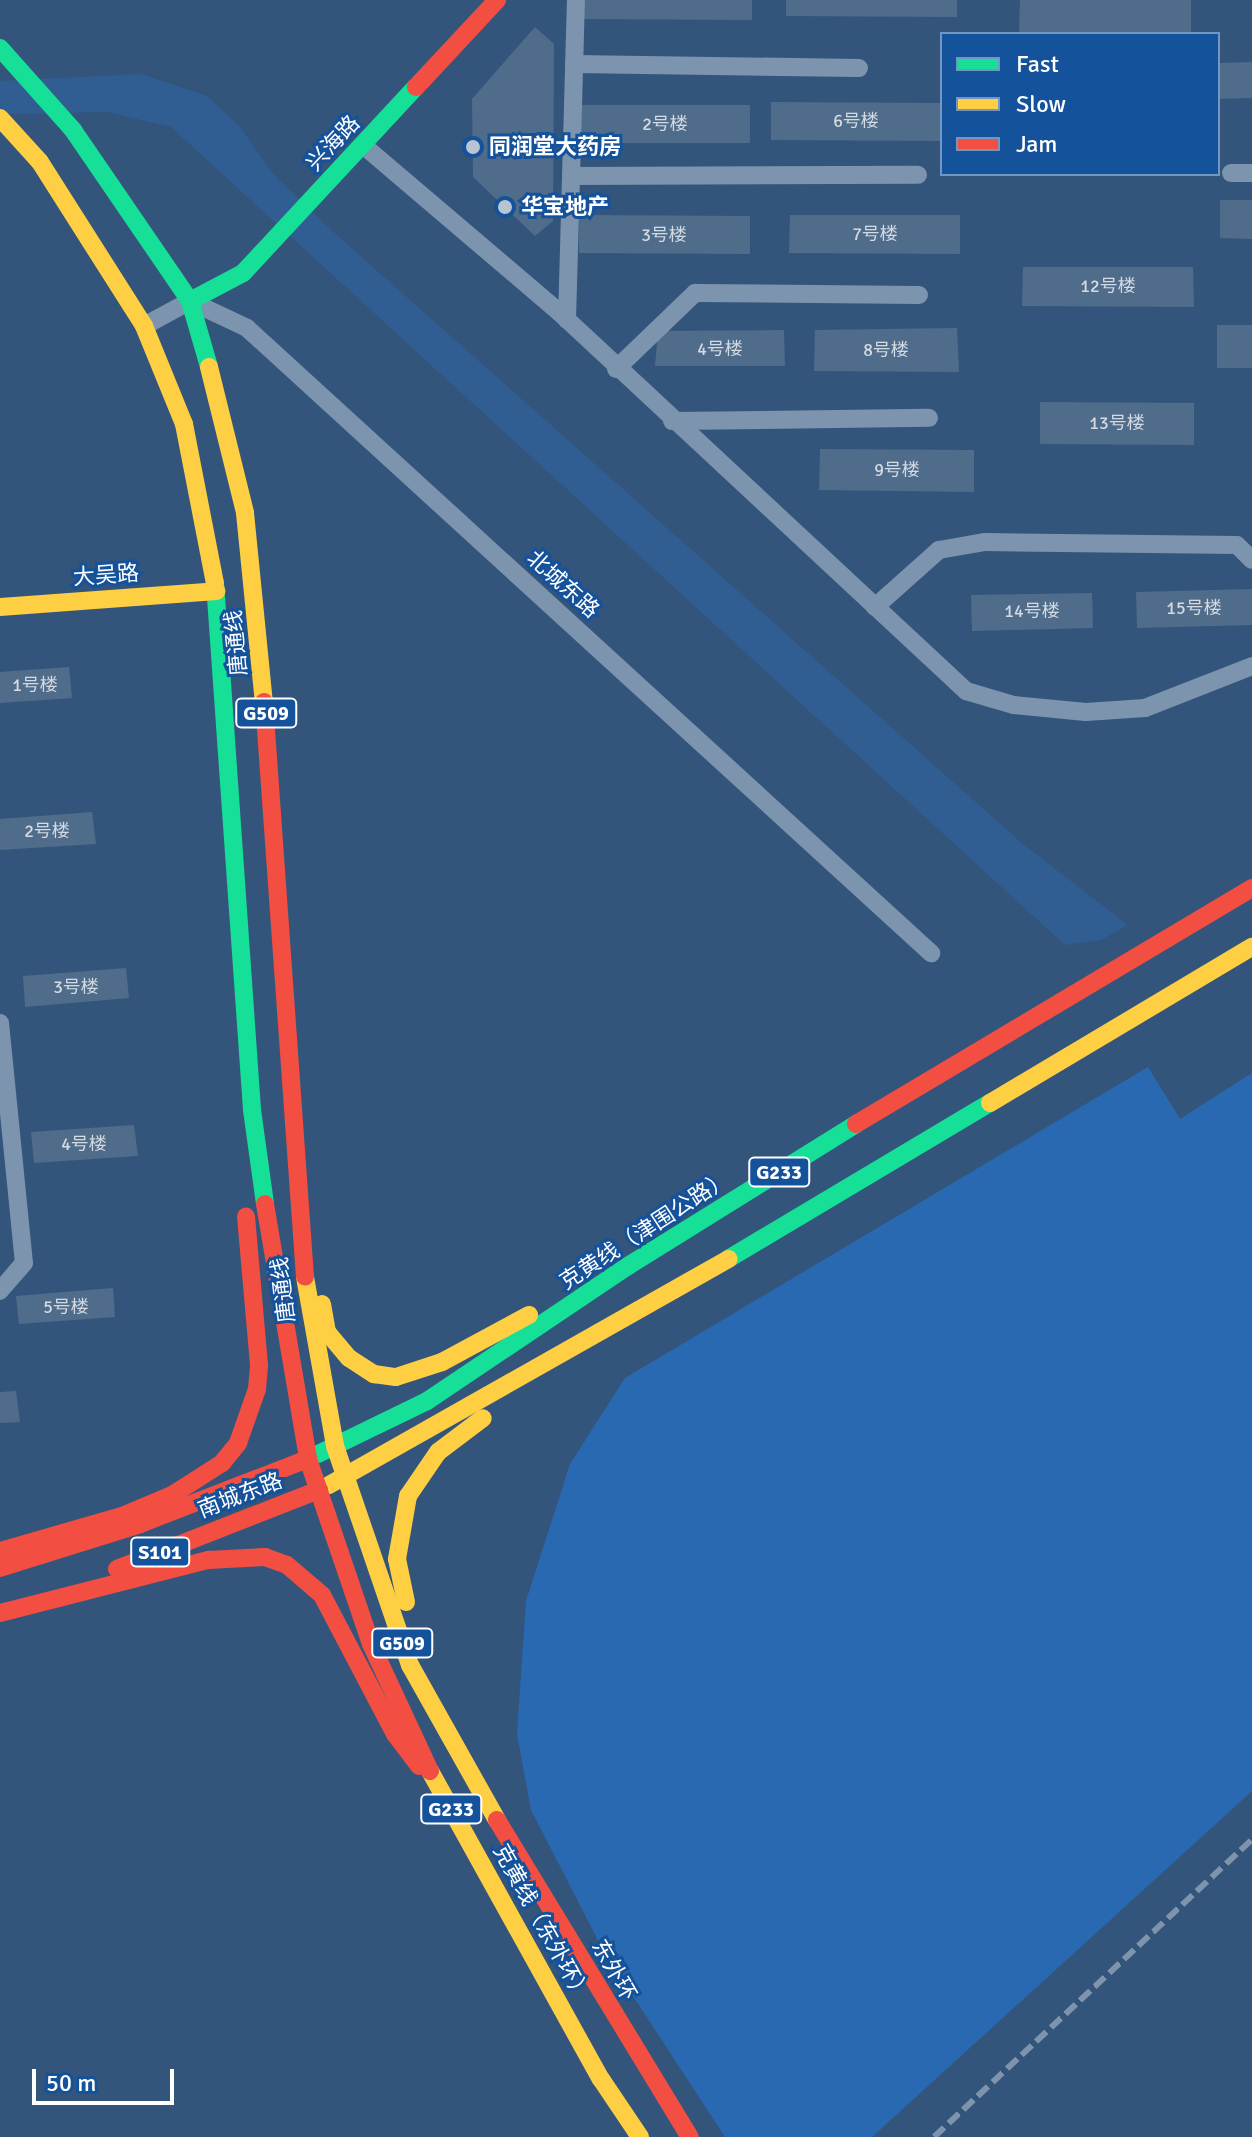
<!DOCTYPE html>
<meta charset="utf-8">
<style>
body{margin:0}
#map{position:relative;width:1252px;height:2137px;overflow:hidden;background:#33557c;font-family:Signika,"Noto Sans SC",sans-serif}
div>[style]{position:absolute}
.green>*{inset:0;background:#2969b1}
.water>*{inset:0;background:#315e92}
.building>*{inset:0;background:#506c8b}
.street>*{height:18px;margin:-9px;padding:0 9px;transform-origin:9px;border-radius:9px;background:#7d94ae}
.fast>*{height:18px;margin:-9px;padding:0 9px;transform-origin:9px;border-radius:9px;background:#16e098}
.slow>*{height:18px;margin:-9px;padding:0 9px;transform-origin:9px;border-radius:9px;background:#ffcf43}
.jam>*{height:18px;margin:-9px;padding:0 9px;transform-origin:9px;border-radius:9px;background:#f24e42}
.rail>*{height:6px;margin-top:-3px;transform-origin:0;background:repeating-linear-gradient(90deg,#7e93ac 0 14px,transparent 0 20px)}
.dots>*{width:22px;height:22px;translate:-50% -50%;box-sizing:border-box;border:4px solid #14529b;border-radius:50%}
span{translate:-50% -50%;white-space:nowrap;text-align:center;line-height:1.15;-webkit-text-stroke:6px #14529b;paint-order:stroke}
.number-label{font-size:18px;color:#d3dae2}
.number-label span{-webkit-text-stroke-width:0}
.shield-label span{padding:2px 6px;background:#14529b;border:2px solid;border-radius:6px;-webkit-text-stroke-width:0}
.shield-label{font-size:20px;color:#fff;font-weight:700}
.street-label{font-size:22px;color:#fff}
.poi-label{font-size:22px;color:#fff;font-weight:700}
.left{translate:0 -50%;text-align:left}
.legend{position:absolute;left:940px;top:32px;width:280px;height:144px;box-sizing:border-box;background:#14529b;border:2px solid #7297c3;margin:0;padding:10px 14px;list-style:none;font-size:24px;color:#fff}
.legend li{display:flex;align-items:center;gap:16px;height:40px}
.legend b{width:40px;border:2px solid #7297c3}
.scale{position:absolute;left:32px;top:2069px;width:142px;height:36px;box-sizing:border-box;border:4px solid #fff;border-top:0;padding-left:10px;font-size:24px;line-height:28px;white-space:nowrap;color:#fff;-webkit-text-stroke:6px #14529b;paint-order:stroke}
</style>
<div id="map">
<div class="green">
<div style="clip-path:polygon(1148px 1067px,1180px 1119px,1252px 1073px,1252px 1791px,872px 2137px,725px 2137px,603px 1950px,531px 1810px,517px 1734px,526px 1601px,570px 1464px,625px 1378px)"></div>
</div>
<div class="water">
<div style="clip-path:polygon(141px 74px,207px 96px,239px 126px,273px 174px,331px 230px,1024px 845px,1128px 925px,1101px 940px,1065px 945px,171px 127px,108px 112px,0 114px,0 81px)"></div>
</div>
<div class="building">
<div style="clip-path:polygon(582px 0,752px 0,752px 20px,581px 19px)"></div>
<div style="clip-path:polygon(786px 0,957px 0,957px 17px,786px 16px)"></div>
<div style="clip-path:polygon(1020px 0,1191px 0,1191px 34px,1019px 34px)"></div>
<div style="clip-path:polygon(535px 27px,554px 44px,553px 221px,535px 236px,473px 177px,472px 99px)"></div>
<div style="clip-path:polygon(1252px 62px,1252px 98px,1218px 99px,1218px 63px)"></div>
<div style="clip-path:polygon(771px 102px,942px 103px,942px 141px,771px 140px)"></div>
<div style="clip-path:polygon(580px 105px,750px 105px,750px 143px,580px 143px)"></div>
<div style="clip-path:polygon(1220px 200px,1252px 200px,1252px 239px,1220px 238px)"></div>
<div style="clip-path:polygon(579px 215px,750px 216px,750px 254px,579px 253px)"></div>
<div style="clip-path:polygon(790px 215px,960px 215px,960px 254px,789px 253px)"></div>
<div style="clip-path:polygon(1023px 267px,1193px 267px,1194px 307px,1022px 306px)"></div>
<div style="clip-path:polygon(1217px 325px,1252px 325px,1252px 368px,1217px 368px)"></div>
<div style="clip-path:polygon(957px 328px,959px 372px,814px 371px,815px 330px)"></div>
<div style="clip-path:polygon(784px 330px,785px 366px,655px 366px,658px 331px)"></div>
<div style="clip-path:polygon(1040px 402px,1194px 403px,1194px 445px,1040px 444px)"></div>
<div style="clip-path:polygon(820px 449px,974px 450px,974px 492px,819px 490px)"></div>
<div style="clip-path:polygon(1252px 589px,1252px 625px,1137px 628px,1136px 592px)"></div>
<div style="clip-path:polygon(1092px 593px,1093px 628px,972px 631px,971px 595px)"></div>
<div style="clip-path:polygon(69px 667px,72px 698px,0 703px,0 672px)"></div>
<div style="clip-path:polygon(92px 812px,96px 844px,0 850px,0 819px)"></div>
<div style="clip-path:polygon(126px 968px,129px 998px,25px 1007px,23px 976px)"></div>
<div style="clip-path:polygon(134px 1125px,138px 1156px,34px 1163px,31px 1132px)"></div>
<div style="clip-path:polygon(113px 1288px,115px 1317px,19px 1324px,16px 1296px)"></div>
<div style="clip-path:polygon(16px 1391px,20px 1422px,0 1423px,0 1392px)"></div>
</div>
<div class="street">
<div style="left:574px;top:64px;width:285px;rotate:0.8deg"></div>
<div style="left:364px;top:146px;width:257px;rotate:40.4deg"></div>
<div style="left:560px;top:313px;width:555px;rotate:42.95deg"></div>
<div style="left:966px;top:691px;width:50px;rotate:16.3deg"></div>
<div style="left:1014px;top:705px;width:72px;rotate:5.6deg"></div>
<div style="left:1086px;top:712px;width:59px;rotate:-3.9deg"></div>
<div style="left:1145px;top:708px;width:115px;rotate:-21.4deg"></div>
<div style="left:1231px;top:173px;width:21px"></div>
<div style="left:571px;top:176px;width:347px;rotate:-0.2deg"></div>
<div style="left:567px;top:320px;width:320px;rotate:-88.4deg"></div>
<div style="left:144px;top:326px;width:52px;rotate:-28.5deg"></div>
<div style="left:190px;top:301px;width:63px;rotate:25.3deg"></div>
<div style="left:247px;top:328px;width:927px;rotate:42.42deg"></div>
<div style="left:616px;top:369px;width:110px;rotate:-43.9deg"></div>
<div style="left:695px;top:293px;width:224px;rotate:0.5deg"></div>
<div style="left:672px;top:421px;width:257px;rotate:-0.7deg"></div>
<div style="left:875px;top:607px;width:86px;rotate:-41.7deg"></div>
<div style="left:939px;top:550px;width:47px;rotate:-9.9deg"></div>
<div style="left:985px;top:542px;width:252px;rotate:0.7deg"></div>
<div style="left:1237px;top:545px;width:21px;rotate:45deg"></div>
<div style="left:0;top:1023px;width:241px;rotate:84.3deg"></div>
<div style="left:24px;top:1263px;width:37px;rotate:131deg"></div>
</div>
<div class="fast">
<div style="left:0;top:48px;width:110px;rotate:48.3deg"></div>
<div style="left:73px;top:130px;width:207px;rotate:55.6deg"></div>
<div style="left:190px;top:301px;width:69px;rotate:73.9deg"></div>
<div style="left:190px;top:301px;width:60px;rotate:-27.8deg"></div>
<div style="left:243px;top:273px;width:254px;rotate:-47.1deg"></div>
<div style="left:215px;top:583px;width:528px;rotate:85.98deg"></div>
<div style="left:252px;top:1110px;width:95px;rotate:82.1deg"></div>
<div style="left:728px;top:1259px;width:305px;rotate:-30.8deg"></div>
<div style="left:318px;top:1454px;width:121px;rotate:-25.9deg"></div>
<div style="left:427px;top:1401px;width:242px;rotate:-33.9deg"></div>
<div style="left:628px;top:1266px;width:269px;rotate:-31.9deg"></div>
</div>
<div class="slow">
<div style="left:0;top:118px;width:59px;rotate:47.7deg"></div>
<div style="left:40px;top:162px;width:194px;rotate:57.6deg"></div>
<div style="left:144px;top:326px;width:106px;rotate:67.8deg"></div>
<div style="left:184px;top:424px;width:162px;rotate:79deg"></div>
<div style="left:209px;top:367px;width:150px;rotate:76.1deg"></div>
<div style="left:245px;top:513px;width:190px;rotate:84.3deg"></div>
<div style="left:0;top:607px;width:217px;rotate:-4.2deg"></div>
<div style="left:990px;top:1103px;width:305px;rotate:-30.8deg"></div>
<div style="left:305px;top:1277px;width:172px;rotate:79.9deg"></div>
<div style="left:335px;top:1446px;width:231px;rotate:71.1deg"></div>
<div style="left:410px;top:1665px;width:178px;rotate:60.7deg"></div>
<div style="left:322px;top:1304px;width:28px;rotate:80deg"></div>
<div style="left:327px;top:1332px;width:34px;rotate:50deg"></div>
<div style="left:349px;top:1358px;width:30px;rotate:33deg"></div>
<div style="left:374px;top:1374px;width:22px;rotate:8deg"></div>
<div style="left:396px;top:1377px;width:48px;rotate:-18.1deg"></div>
<div style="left:442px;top:1362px;width:99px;rotate:-28.4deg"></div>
<div style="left:329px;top:1485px;width:459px;rotate:-29.5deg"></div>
<div style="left:406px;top:1602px;width:44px;rotate:-101.8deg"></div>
<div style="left:397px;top:1559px;width:64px;rotate:-80.1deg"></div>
<div style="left:408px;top:1496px;width:53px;rotate:-55.7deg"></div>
<div style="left:438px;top:1452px;width:56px;rotate:-37.1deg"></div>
<div style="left:430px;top:1771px;width:352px;rotate:61deg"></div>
<div style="left:601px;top:2079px;width:70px;rotate:56.1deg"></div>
</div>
<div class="jam">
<div style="left:416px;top:87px;width:119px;rotate:-47deg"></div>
<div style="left:264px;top:702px;width:576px;rotate:85.92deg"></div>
<div style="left:856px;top:1124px;width:461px;rotate:-30.8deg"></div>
<div style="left:265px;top:1204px;width:259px;rotate:80.4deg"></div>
<div style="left:308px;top:1459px;width:195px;rotate:71.2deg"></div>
<div style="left:371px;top:1644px;width:140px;rotate:65.1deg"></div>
<div style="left:0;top:1551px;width:127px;rotate:-16deg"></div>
<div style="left:122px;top:1516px;width:54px;rotate:-22.8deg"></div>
<div style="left:172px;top:1495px;width:59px;rotate:-32.6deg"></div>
<div style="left:222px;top:1463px;width:26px;rotate:-51deg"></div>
<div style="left:238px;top:1443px;width:57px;rotate:-70.6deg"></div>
<div style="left:257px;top:1389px;width:24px;rotate:-85deg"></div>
<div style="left:259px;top:1365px;width:149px;rotate:-95deg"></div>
<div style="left:0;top:1568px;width:147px;rotate:-17.4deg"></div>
<div style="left:140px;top:1524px;width:180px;rotate:-21.2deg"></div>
<div style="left:117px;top:1569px;width:217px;rotate:-21.4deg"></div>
<div style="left:0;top:1613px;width:215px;rotate:-14.3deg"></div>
<div style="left:208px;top:1560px;width:57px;rotate:-3deg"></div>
<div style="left:265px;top:1557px;width:23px;rotate:20deg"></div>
<div style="left:287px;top:1565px;width:46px;rotate:40.6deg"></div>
<div style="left:322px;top:1595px;width:157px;rotate:62.3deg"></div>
<div style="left:395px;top:1734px;width:40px;rotate:53deg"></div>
<div style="left:497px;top:1820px;width:371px;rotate:58.7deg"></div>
</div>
<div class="rail">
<div style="left:934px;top:2137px;width:436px;rotate:-43.1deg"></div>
</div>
<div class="dots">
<div style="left:473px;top:147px;background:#b8c4d1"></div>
<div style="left:505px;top:207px;background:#b8c4d1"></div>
</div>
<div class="number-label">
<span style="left:856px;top:121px">6号楼</span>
<span style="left:665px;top:124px">2号楼</span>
<span style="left:875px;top:234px">7号楼</span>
<span style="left:664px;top:235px">3号楼</span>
<span style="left:1108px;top:286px">12号楼</span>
<span style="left:720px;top:349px">4号楼</span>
<span style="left:886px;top:350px">8号楼</span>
<span style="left:1117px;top:423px">13号楼</span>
<span style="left:897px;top:470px">9号楼</span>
<span style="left:1194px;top:608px">15号楼</span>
<span style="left:1032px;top:611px">14号楼</span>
<span style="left:35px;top:685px">1号楼</span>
<span style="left:47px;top:831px">2号楼</span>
<span style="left:76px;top:987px">3号楼</span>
<span style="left:84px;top:1144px">4号楼</span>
<span style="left:66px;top:1307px">5号楼</span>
</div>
<div class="shield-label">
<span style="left:266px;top:713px">G509</span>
<span style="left:779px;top:1172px">G233</span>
<span style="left:160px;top:1552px">S101</span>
<span style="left:402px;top:1643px">G509</span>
<span style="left:451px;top:1809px">G233</span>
</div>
<div class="street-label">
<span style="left:333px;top:143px;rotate:-47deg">兴海路</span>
<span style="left:106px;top:575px;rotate:-4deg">大吴路</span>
<span style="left:563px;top:584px;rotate:42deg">北城东路</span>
<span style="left:236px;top:643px;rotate:-95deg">唐通线</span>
<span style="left:645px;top:1230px;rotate:-33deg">克黄线（津围公路）</span>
<span style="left:283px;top:1290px;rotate:-97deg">唐通线</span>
<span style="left:240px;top:1495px;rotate:-21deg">南城东路</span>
<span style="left:542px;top:1923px;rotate:61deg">克黄线（东外环）</span>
<span style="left:614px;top:1970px;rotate:60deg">东外环</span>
</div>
<div class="poi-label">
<span class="left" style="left:489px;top:147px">同润堂大药房</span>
<span class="left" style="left:521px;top:207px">华宝地产</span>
</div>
<ul class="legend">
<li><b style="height:10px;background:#16e098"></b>Fast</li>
<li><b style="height:10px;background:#ffcf43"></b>Slow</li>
<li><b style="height:10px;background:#f24e42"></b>Jam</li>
</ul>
<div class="scale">50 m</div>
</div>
